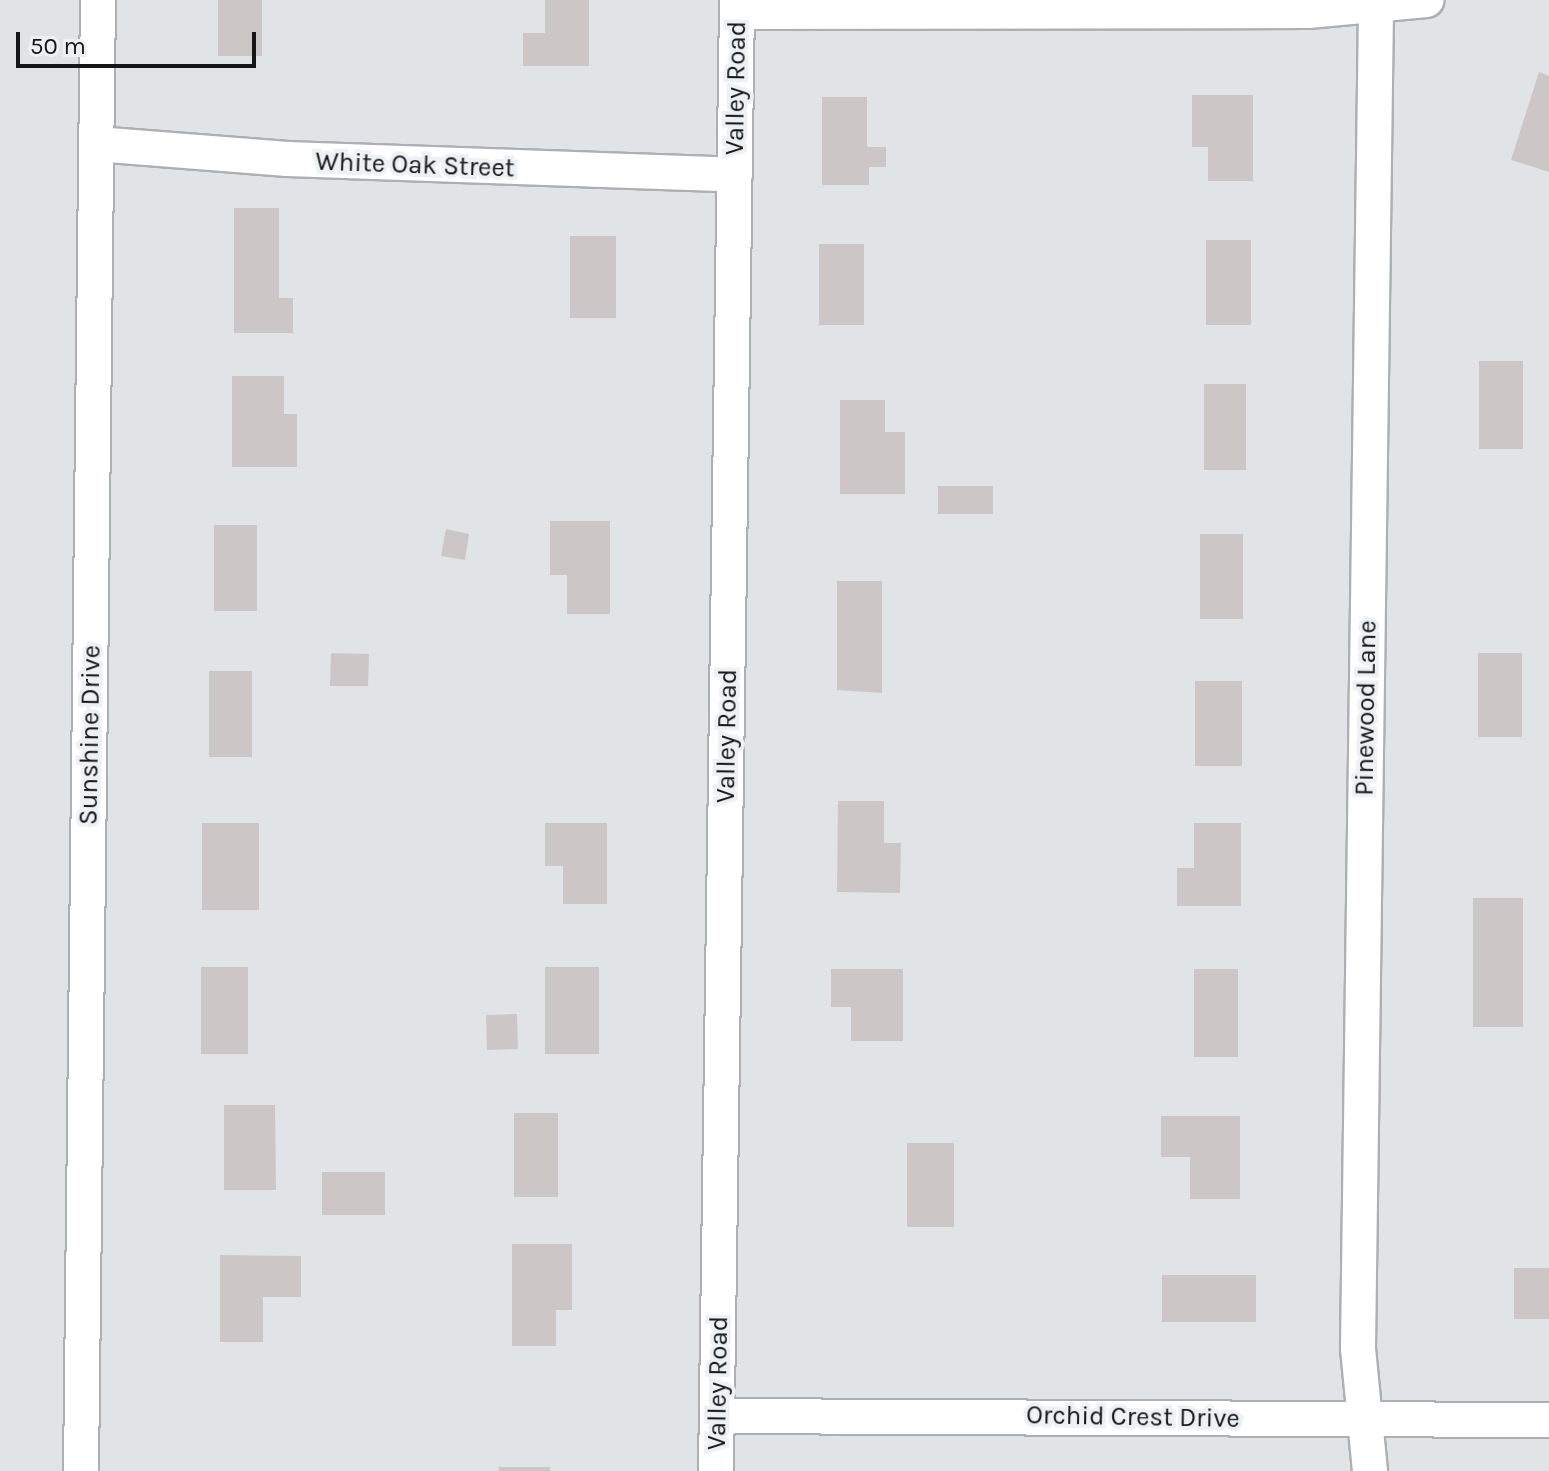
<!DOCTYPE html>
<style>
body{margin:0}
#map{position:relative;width:1549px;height:1471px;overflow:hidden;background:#e0e4e7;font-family:Karla,sans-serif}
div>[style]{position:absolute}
.building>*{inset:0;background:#ccc6c6}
.roads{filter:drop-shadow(2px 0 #acafb3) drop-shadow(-2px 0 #acafb3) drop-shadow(0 2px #acafb3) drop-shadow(0 -2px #acafb3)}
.minor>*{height:34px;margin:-17px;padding:0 17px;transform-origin:17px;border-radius:17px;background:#fff}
span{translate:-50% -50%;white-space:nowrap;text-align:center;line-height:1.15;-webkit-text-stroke:8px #edf1f4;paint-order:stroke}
.street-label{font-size:26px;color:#141617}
.scale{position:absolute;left:16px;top:32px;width:240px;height:36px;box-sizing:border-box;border:4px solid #141617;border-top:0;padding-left:10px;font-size:24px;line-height:28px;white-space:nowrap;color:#141617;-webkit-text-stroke:6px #edf1f4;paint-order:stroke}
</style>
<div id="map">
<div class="building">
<div style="clip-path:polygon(218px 0,262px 0,262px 56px,218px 56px)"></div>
<div style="clip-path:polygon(545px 0,589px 0,589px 66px,523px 66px,523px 33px,545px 33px)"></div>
<div style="clip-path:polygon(1539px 72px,1549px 76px,1549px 172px,1511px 160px)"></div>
<div style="clip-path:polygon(1192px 95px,1253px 95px,1253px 181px,1208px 181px,1208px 147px,1192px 147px)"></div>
<div style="clip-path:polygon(822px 97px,867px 97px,867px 147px,886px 147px,886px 167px,869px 167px,869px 185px,822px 185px)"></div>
<div style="clip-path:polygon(234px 208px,279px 208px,279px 298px,293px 298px,293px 333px,234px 333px)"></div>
<div style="clip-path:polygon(570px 236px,616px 236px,616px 318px,570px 318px)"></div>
<div style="clip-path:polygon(1206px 240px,1251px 240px,1251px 325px,1206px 325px)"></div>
<div style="clip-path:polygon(819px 244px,864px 244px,864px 325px,819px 325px)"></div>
<div style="clip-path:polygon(1479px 361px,1523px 361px,1523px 449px,1479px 449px)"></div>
<div style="clip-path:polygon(232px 376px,284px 376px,284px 414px,297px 414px,297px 467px,232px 467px)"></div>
<div style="clip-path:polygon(1204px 384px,1246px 384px,1246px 470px,1204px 470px)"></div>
<div style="clip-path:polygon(840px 400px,885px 400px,885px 432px,905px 432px,905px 494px,840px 494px)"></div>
<div style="clip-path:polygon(938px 486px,993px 486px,993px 514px,938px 514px)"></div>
<div style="clip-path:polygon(550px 521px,610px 521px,610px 614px,567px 614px,567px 575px,550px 575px)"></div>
<div style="clip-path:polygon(214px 525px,257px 525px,257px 611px,214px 611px)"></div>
<div style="clip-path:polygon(446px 529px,469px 534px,465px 560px,441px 556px)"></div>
<div style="clip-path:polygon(1200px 534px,1243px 534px,1243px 619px,1200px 619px)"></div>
<div style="clip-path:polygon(837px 581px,882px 581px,882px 693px,837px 690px)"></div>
<div style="clip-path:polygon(331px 653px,369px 654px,368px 686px,330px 686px)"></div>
<div style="clip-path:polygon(1478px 653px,1522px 653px,1522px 737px,1478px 737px)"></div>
<div style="clip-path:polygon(209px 671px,252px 671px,252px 757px,209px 757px)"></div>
<div style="clip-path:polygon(1195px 681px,1242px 681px,1242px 766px,1195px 766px)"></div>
<div style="clip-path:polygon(838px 801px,884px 801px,884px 843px,901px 843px,900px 893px,837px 892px)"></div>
<div style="clip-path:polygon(202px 823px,259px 823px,259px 910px,202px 910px)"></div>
<div style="clip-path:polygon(545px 823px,607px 823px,607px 904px,563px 904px,563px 866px,545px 866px)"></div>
<div style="clip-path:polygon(1194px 823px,1241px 823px,1241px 906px,1177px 906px,1177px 868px,1194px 868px)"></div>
<div style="clip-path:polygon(1473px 898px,1523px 898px,1523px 1027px,1473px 1027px)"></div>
<div style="clip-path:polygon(201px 967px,248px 967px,248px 1054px,201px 1054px)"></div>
<div style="clip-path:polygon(545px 967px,599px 967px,599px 1054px,545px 1054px)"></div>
<div style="clip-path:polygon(831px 969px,903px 969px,903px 1041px,851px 1041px,851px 1007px,831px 1007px)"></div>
<div style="clip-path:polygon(1194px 969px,1238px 969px,1238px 1057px,1194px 1057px)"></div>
<div style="clip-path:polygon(517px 1014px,518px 1049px,487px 1050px,486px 1015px)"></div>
<div style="clip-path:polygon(224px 1105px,275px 1105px,276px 1190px,224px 1190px)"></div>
<div style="clip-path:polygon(514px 1113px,558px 1113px,558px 1197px,514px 1197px)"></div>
<div style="clip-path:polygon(1161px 1116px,1240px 1116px,1240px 1199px,1190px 1199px,1190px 1157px,1161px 1157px)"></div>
<div style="clip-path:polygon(907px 1143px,954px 1143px,954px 1227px,907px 1227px)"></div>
<div style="clip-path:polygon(322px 1172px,385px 1172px,385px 1215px,322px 1215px)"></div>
<div style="clip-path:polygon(512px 1244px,572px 1244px,572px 1310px,556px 1310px,556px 1346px,512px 1346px)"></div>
<div style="clip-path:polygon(220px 1255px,301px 1256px,301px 1297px,263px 1297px,263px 1342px,220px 1342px)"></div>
<div style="clip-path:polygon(1514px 1268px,1549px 1268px,1549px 1319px,1514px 1319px)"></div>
<div style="clip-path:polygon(1162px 1275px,1256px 1275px,1256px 1322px,1162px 1322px)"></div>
<div style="clip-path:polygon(499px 1467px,550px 1467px,550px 1471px,499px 1471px)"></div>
</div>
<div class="roads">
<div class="minor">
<div style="left:737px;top:12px;width:571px;rotate:-0.1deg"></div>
<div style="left:1308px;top:11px;width:119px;rotate:-5.3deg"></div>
<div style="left:96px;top:144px;width:192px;rotate:4.5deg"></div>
<div style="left:287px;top:159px;width:448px;rotate:2deg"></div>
<div style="left:717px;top:1416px;width:832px;rotate:0.28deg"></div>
<div style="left:81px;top:1471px;width:1471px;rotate:-89.34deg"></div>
<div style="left:716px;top:1471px;width:1471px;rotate:-89.18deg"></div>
<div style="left:1370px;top:1471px;width:124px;rotate:-95.6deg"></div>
<div style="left:1358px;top:1348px;width:1348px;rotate:-89.23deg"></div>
</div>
</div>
<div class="street-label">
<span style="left:736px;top:88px;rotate:-89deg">Valley Road</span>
<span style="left:415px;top:165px;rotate:2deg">White Oak Street</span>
<span style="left:1366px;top:708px;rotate:-89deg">Pinewood Lane</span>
<span style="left:90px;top:735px;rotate:-89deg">Sunshine Drive</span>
<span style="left:727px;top:736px;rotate:-89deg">Valley Road</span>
<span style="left:718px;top:1383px;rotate:-89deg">Valley Road</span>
<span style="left:1133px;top:1417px;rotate:1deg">Orchid Crest Drive</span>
</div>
<div class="scale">50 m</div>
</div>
